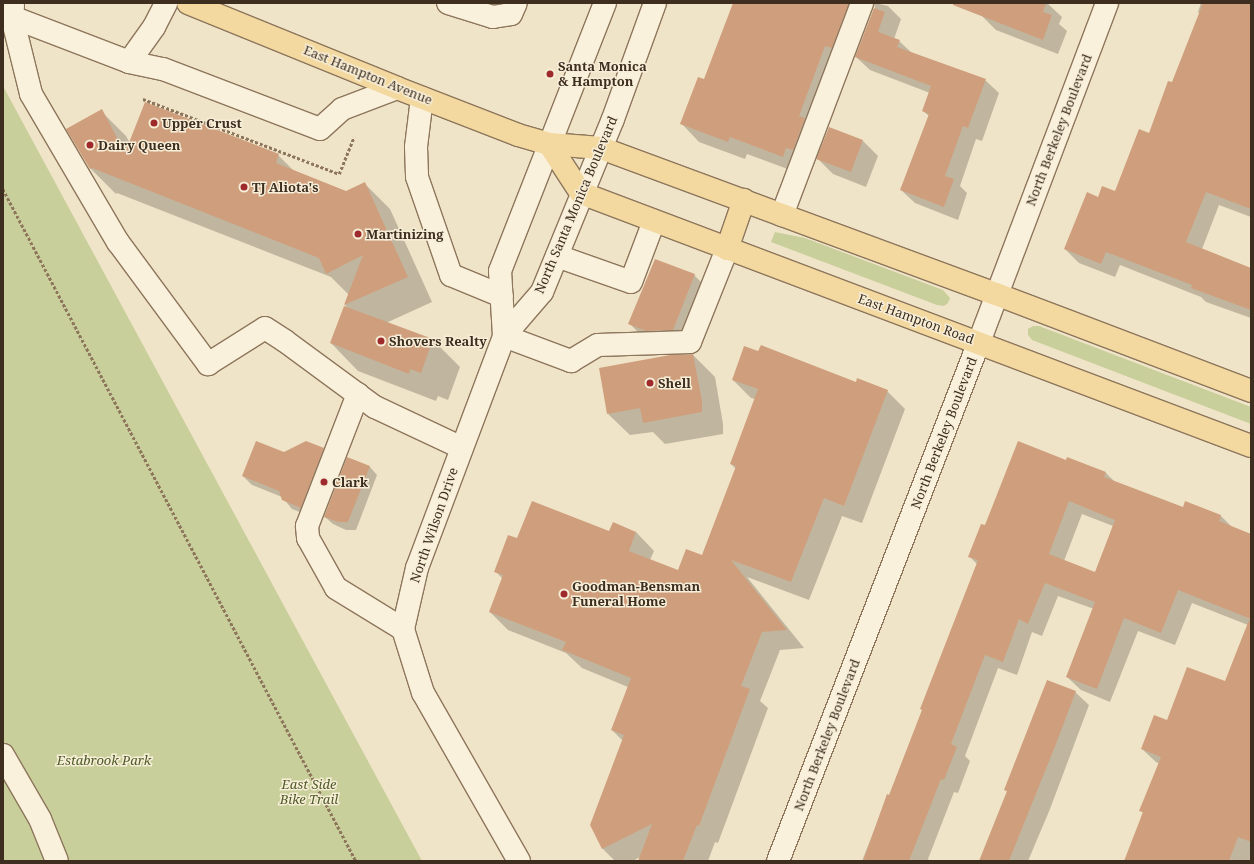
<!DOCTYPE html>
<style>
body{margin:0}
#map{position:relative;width:1254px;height:864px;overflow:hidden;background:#f0e4c8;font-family:"Noto Serif",serif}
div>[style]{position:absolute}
.green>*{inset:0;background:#c9cf9b}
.shadow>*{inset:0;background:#0003}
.building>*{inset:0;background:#cf9f7d}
.path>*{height:2.5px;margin-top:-1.25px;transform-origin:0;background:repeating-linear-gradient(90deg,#8d765c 0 3px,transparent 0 5px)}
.roads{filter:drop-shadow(1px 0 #8d765c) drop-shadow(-1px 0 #8d765c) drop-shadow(0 1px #8d765c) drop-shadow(0 -1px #8d765c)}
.minor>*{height:22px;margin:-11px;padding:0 11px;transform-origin:11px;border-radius:11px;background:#faf1dc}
.major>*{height:22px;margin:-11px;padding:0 11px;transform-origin:11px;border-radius:11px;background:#f3d9a0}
.dots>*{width:11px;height:11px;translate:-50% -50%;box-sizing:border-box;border:2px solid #f7eed8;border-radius:50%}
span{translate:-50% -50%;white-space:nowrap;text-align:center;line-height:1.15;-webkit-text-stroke:3px #f7eed8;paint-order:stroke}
.poi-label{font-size:13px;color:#3d2e20;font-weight:700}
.left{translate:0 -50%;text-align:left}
.street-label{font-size:13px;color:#3d2e20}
.park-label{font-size:13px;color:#4d5a26;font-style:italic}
.frame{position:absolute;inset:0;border:4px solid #3d2e20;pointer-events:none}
</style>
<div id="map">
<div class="green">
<div style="clip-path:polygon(3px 86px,283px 604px,422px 861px,3px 861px)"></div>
<div style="clip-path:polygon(775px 232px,805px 238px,943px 290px,950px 298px,948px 303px,944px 306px,937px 305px,771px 242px)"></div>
<div style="clip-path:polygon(1033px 326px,1039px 326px,1251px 407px,1251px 424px,1032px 340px,1028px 335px,1028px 329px)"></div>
</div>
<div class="shadow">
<div style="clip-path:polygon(734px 3px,864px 3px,872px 11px,868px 16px,801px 174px,747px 154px,745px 159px,699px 142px,682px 124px,705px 80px)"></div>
<div style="clip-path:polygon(875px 3px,888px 6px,901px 19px,894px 39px,899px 41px,912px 53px,985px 80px,999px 93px,982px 141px,976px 139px,960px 186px,967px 193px,958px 220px,915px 203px,901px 190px,929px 116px,923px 111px,930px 93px,870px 70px,856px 57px,875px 8px)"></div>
<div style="clip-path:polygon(986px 3px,1047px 3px,1062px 17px,1059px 24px,1067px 31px,1058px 54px,996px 30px,981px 15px)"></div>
<div style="clip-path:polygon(1201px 3px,1251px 3px,1251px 217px,1219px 205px,1202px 249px,1251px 269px,1251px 318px,1206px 302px,1201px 297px,1120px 265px,1115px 277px,1079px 263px,1065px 249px,1099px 198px,1116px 193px,1149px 134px,1173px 83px,1200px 14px,1198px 12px)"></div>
<div style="clip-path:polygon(101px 111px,126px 136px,130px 143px,278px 155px,295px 172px,346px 192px,365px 184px,390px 209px,432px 302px,386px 323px,433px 340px,460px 367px,448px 400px,438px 396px,436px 401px,358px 371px,331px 343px,348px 309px,345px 305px,349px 295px,331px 277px,117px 193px,116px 194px,91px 169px,67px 129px)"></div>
<div style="clip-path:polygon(863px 141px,878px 156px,866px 187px,833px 174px,818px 159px)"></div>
<div style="clip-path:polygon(694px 275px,702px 283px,680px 337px,654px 338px,637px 331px,630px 324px)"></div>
<div style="clip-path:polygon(693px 355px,715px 377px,723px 424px,723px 434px,665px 444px,653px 432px,630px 435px,608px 414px)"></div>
<div style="clip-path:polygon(733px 380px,857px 383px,887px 391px,905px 409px,862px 523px,842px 516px,809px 600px,747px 577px,804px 648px,780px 650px,760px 701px,768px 708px,718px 843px,715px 842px,708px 861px,639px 861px,640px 857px,633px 861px,615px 861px,603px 849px,591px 825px,623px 741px,612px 730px,628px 687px,582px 668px,566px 653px,508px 630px,490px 612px,503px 579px,495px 571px,610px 533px,636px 532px,654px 551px,650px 560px,679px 572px,702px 556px,736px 469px,731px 464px,755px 399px,751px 398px)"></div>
<div style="clip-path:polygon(323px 449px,332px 458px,310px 516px,292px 509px,282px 497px,252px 485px,243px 476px,284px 453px)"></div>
<div style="clip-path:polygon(348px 459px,370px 467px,377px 475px,356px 530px,346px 530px,333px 524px,325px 517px)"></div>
<div style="clip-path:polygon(evenodd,1067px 461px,1106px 473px,1115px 482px,1183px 509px,1221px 516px,1233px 528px,1251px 535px,1251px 861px,1125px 861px,1144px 814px,1141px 811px,1160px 764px,1156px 762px,1142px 749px,1167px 722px,1226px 683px,1248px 625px,1192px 603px,1175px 645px,1138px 631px,1110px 702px,1081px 690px,1067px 677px,1094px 609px,1058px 596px,1042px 636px,1032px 632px,1017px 675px,998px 668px,965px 756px,970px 761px,958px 793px,954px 792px,928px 859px,930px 861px,862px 861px,888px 795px,890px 796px,977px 564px,970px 557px,985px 526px,1067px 461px,1082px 514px,1113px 526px,1096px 574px,1064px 561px,1082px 514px)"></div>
<div style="clip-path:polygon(1075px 692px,1089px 705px,1050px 809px,1028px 861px,980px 861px,1008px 792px,1005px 790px)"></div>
</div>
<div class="building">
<div style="clip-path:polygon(733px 3px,849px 3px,832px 48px,825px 46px,799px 116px,805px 118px,793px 150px,786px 148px,783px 157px,730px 137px,728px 142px,680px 124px,698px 77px,704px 79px)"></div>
<div style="clip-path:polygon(953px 3px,1046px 3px,1043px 12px,1052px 15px,1043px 40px,953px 5px)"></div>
<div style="clip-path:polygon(1203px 3px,1251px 3px,1251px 209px,1206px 192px,1186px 242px,1251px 268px,1251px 310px,1191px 288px,1192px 285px,1106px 252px,1101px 264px,1064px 249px,1087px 192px,1098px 197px,1102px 186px,1115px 191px,1139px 129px,1149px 133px,1168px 81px,1172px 82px)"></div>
<div style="clip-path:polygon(874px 8px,885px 12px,878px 32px,900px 40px,897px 47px,986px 79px,968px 128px,963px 126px,945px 176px,954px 179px,944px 207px,900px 190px,929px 114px,922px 111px,931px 86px,855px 57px)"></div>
<div style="clip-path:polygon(145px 102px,279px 154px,276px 163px,346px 191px,365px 182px,408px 277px,344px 305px,363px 255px,326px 274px,319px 258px,92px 168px,90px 169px,66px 129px,102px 109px,125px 153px)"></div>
<div style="clip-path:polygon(829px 127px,863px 140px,851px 172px,816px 159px)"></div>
<div style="clip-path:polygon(655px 259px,695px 274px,673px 330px,646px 331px,628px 324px)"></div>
<div style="clip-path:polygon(344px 306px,433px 339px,421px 373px,410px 369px,409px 374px,330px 343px)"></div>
<div style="clip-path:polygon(761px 345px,856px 382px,857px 378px,888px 390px,844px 506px,824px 498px,791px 582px,731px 560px,787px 630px,762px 632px,741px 686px,750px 689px,699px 826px,697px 825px,683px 861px,638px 861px,652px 824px,602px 849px,590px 825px,624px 735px,611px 730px,631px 678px,562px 650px,566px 642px,489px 612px,503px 575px,494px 572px,508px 535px,517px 538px,532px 501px,609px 531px,613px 522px,636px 532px,629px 551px,678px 570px,686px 549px,702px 555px,736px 466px,730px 464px,758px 389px,732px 380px,744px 346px,758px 351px)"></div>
<div style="clip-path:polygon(693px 354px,702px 401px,702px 412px,643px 423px,640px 408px,607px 414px,599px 368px,670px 355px)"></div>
<div style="clip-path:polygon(256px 441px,284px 452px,306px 441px,324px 448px,301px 508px,282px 500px,279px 491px,242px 476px)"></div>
<div style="clip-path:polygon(evenodd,1018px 441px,1066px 460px,1067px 457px,1106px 472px,1104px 477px,1183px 507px,1185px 501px,1221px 515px,1219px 521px,1251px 534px,1251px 619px,1178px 590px,1161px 633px,1124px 618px,1097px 689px,1066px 677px,1095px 602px,1045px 583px,1028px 624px,1019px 619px,1003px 662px,985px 655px,951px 744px,957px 747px,944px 780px,941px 779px,909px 861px,863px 861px,887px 794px,889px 795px,922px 710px,920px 709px,978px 560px,968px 557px,981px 524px,985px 525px,1018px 441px,1069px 501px,1115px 520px,1095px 572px,1049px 554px,1069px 501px)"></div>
<div style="clip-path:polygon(347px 457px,370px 466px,348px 522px,338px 522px,324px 517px)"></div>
<div style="clip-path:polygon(1249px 620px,1251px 620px,1251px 842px,1238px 837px,1229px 861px,1124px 861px,1143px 812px,1139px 811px,1161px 757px,1141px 749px,1154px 715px,1167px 720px,1187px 667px,1225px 681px)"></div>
<div style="clip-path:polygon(1047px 680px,1076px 691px,1056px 744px,1009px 861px,979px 861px,1007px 791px,1004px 790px)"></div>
</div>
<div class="path">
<div style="left:143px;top:99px;width:210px;rotate:20.9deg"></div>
<div style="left:339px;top:174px;width:40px;rotate:-68deg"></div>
<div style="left:3px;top:189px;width:759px;rotate:62.29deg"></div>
</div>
<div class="roads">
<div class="minor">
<div style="left:448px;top:3px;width:47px;rotate:17.3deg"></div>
<div style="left:493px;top:17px;width:18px;rotate:-9deg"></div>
<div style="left:511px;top:14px;width:12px;rotate:-66deg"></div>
<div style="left:13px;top:6px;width:11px;rotate:95deg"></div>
<div style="left:12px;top:17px;width:125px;rotate:21deg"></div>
<div style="left:129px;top:62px;width:43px;rotate:-54.5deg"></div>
<div style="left:154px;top:27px;width:27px;rotate:-63deg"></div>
<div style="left:12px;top:17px;width:79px;rotate:76.1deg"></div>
<div style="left:31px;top:94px;width:172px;rotate:59.6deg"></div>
<div style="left:118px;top:242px;width:152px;rotate:53.6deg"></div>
<div style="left:208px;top:364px;width:67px;rotate:-32.3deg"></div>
<div style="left:265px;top:328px;width:24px;rotate:33deg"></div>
<div style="left:285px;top:341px;width:112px;rotate:36.3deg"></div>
<div style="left:375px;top:407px;width:96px;rotate:25.2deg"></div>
<div style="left:129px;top:62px;width:35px;rotate:12deg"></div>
<div style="left:163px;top:69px;width:168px;rotate:20.9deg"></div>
<div style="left:320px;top:129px;width:30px;rotate:-42deg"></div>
<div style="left:342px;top:109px;width:59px;rotate:-20.9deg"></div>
<div style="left:422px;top:98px;width:49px;rotate:97deg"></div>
<div style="left:416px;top:147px;width:30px;rotate:88deg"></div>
<div style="left:417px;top:177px;width:104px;rotate:70.9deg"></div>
<div style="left:451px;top:275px;width:55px;rotate:22.4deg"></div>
<div style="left:782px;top:215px;width:227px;rotate:-69.3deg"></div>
<div style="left:557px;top:256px;width:78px;rotate:19.4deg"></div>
<div style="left:631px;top:282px;width:65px;rotate:-69.3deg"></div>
<div style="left:504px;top:336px;width:65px;rotate:-93.5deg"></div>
<div style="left:500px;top:271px;width:288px;rotate:-68.6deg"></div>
<div style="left:504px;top:336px;width:72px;rotate:20.5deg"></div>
<div style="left:571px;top:361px;width:31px;rotate:-31deg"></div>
<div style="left:598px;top:345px;width:92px;rotate:-1.9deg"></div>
<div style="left:690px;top:342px;width:100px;rotate:-68.3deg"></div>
<div style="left:358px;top:394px;width:142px;rotate:111.1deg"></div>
<div style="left:307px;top:526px;width:12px;rotate:85deg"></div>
<div style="left:308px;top:538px;width:57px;rotate:60.8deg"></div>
<div style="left:336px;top:588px;width:79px;rotate:31.5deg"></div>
<div style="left:3px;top:755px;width:74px;rotate:60deg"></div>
<div style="left:40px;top:819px;width:45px;rotate:68deg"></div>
<div style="left:519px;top:861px;width:193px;rotate:-119.7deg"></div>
<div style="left:423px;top:693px;width:67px;rotate:-107.4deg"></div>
<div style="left:403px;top:629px;width:63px;rotate:-77.1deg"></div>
<div style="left:417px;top:568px;width:248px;rotate:-69.4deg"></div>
<div style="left:504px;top:336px;width:58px;rotate:-49.2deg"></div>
<div style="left:542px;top:292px;width:187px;rotate:-67.7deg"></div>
<div style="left:613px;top:119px;width:123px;rotate:-70.1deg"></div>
<div style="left:778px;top:861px;width:557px;rotate:-68.83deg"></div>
<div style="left:979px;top:342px;width:362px;rotate:-69.3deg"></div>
</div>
<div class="major">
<div style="left:188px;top:3px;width:226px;rotate:22.1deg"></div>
<div style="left:397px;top:88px;width:130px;rotate:21.2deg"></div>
<div style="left:518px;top:135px;width:32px;rotate:16deg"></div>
<div style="left:549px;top:144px;width:52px;rotate:4.4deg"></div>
<div style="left:601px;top:148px;width:421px;rotate:20.3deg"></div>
<div style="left:996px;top:294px;width:273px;rotate:20.8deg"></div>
<div style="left:549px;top:144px;width:59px;rotate:56.9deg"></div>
<div style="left:581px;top:193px;width:716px;rotate:20.69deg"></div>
<div style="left:727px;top:249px;width:52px;rotate:-70.9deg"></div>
</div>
</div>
<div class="dots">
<div style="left:550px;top:74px;background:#9e2a2b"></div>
<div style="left:154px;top:123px;background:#9e2a2b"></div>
<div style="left:90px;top:145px;background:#9e2a2b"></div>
<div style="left:244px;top:187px;background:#9e2a2b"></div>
<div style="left:358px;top:234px;background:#9e2a2b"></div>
<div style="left:381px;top:341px;background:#9e2a2b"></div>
<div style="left:650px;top:383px;background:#9e2a2b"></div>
<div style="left:324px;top:482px;background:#9e2a2b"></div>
<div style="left:564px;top:594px;background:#9e2a2b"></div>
</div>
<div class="poi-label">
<span class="left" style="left:558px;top:74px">Santa Monica<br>&amp; Hampton</span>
<span class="left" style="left:162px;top:123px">Upper Crust</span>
<span class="left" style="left:98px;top:145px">Dairy Queen</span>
<span class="left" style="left:252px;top:187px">TJ Aliota's</span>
<span class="left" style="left:366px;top:234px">Martinizing</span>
<span class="left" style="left:389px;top:341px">Shovers Realty</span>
<span class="left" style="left:658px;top:383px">Shell</span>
<span class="left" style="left:332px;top:482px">Clark</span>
<span class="left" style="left:572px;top:594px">Goodman-Bensman<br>Funeral Home</span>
</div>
<div class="street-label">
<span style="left:368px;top:75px;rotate:22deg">East Hampton Avenue</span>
<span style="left:1059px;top:130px;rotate:-69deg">North Berkeley Boulevard</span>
<span style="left:576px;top:205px;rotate:-67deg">North Santa Monica Boulevard</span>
<span style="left:916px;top:319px;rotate:20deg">East Hampton Road</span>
<span style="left:944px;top:433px;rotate:-69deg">North Berkeley Boulevard</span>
<span style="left:434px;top:525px;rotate:-71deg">North Wilson Drive</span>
<span style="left:827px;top:735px;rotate:-69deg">North Berkeley Boulevard</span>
</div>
<div class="park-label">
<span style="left:104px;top:760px">Estabrook Park</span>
<span style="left:309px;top:792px">East Side<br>Bike Trail</span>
</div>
<div class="frame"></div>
</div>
